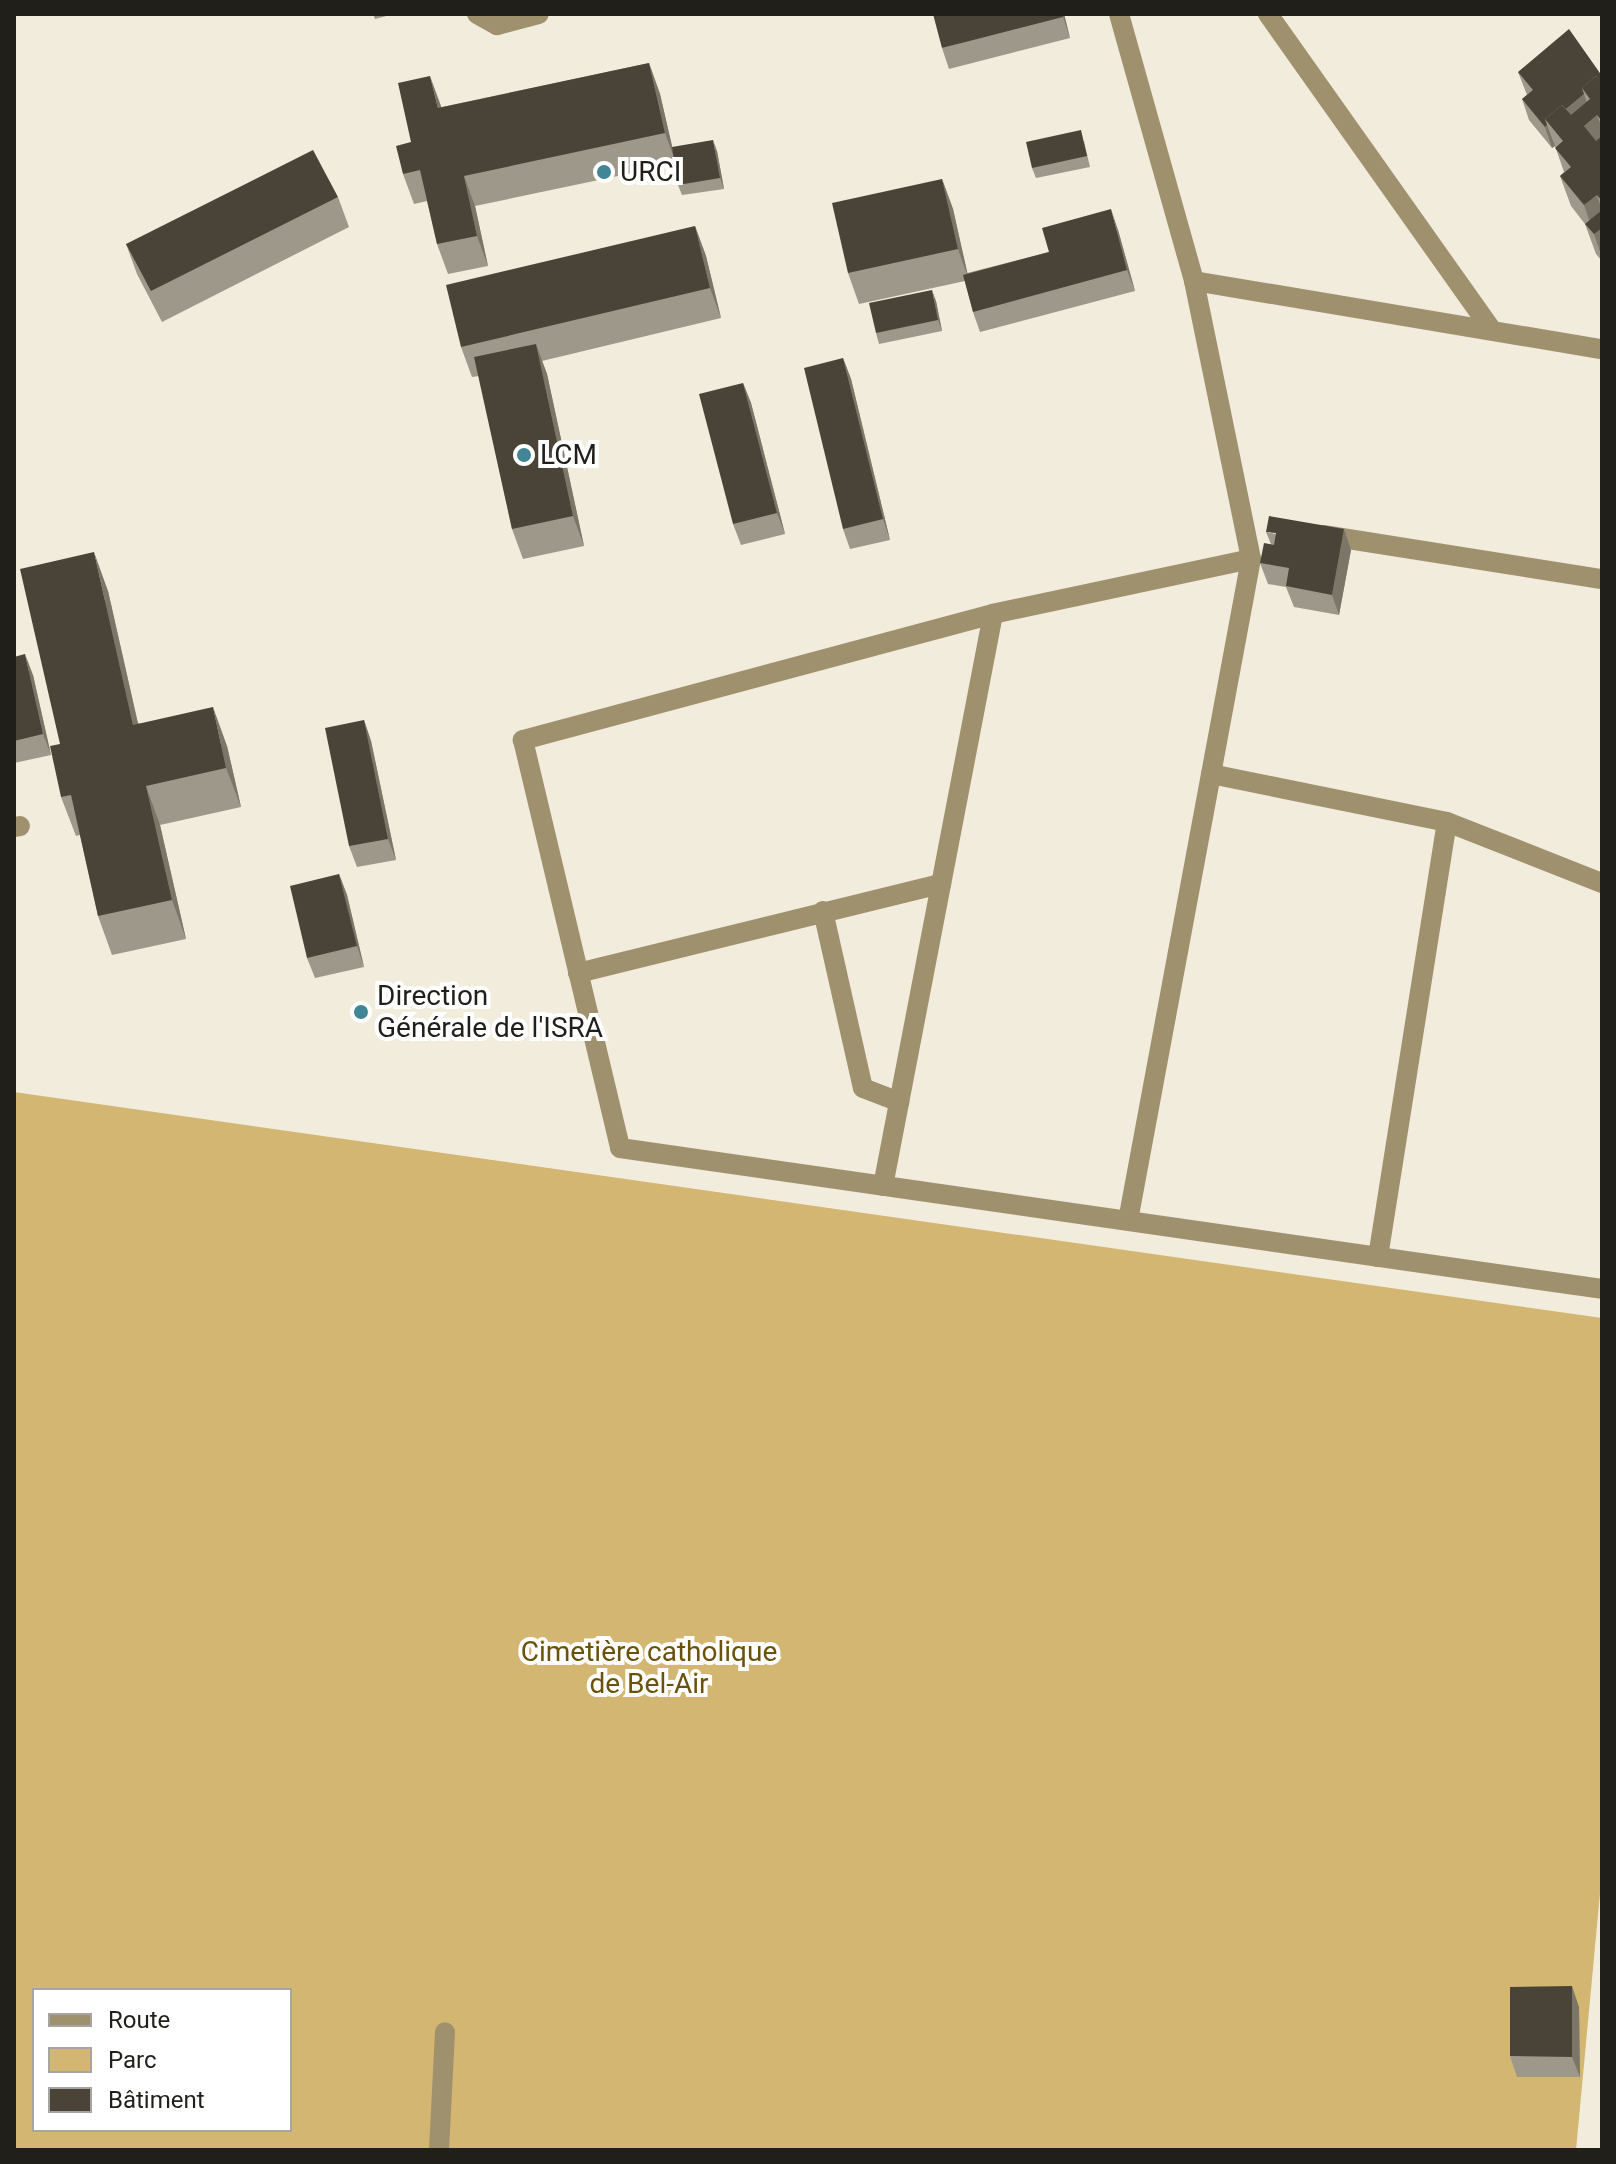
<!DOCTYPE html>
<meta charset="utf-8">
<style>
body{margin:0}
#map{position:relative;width:1616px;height:2164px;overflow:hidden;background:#f2ecdd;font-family:Roboto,sans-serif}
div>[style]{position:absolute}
.green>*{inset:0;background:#d2b671}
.minor>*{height:20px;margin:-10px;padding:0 10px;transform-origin:10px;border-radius:10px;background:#a0916e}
.wall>*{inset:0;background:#9e988a}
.shaded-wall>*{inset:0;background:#7c7669}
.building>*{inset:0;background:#494437}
.dots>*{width:22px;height:22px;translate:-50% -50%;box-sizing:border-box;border:4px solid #fff;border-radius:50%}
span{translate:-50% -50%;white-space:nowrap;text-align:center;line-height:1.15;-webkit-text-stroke:8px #fff;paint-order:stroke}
.poi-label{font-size:28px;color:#211f19}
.left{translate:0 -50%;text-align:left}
.park-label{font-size:28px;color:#6a520a}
.frame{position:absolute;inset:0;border:16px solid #211f19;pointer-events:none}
.legend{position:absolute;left:32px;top:1988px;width:260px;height:144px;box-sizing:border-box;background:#fff;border:2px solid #a6a5a3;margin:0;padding:10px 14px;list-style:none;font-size:24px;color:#211f19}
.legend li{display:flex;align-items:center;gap:16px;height:40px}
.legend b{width:40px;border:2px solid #a6a5a3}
</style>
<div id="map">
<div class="green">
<div style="clip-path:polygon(evenodd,14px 1092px,1602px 1318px,1602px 1872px,1576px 2150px,14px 2150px,14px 1092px,34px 1990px,290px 1990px,290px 2130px,34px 2130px,34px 1990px)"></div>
</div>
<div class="minor">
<div style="left:477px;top:14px;width:23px;rotate:29deg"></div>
<div style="left:497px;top:25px;width:43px;rotate:-14.7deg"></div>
<div style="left:1119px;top:14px;width:277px;rotate:74.3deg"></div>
<div style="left:1194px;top:281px;width:284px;rotate:78.4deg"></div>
<div style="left:1251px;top:559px;width:673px;rotate:100.53deg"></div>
<div style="left:1268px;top:14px;width:387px;rotate:54.7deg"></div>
<div style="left:1194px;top:281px;width:414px;rotate:9.5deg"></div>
<div style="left:1323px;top:535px;width:282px;rotate:9deg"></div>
<div style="left:1251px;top:559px;width:264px;rotate:168deg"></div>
<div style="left:993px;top:614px;width:487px;rotate:165deg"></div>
<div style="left:523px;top:740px;width:419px;rotate:76.6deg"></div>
<div style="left:620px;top:1148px;width:992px;rotate:8.17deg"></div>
<div style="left:1211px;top:774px;width:241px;rotate:11.5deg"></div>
<div style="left:1447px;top:822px;width:167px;rotate:21.5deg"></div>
<div style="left:14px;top:827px;width:6px;rotate:-9deg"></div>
<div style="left:823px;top:911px;width:181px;rotate:77.3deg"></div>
<div style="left:863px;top:1088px;width:39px;rotate:21deg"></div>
<div style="left:578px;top:973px;width:374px;rotate:-13.8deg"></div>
<div style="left:883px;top:1186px;width:582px;rotate:-79.11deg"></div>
<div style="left:1378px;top:1257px;width:440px;rotate:-81deg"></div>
<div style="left:439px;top:2150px;width:118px;rotate:-87.1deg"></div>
</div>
<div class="wall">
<div style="clip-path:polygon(373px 14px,394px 14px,375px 19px)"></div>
<div style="clip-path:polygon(1064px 14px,1070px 38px,949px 69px,942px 48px)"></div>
<div style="clip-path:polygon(649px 63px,660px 94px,672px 147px,717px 151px,724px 189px,682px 195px,678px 185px,675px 164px,475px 206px,488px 266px,448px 274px,437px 244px,427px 201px,414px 204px,403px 174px,411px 142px,442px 107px)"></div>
<div style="clip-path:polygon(1518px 72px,1602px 76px,1602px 261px,1596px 254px,1585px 224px,1571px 206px,1560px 176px,1564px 172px,1555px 146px,1552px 148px,1529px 120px,1522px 99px,1527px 95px)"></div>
<div style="clip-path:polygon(1084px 141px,1090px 167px,1036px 178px,1032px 168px)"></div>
<div style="clip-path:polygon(942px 179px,953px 209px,967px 273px,1049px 252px,1118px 230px,1135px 291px,980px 332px,973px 312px,965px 281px,859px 304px,848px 273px)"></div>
<div style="clip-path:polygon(338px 197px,349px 227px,162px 322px,137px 274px,126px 244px)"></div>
<div style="clip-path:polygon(695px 226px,706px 256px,721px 318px,542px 361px,547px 374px,584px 546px,523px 559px,512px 529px,479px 376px,472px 377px,461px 347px)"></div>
<div style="clip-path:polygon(936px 301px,942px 331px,879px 344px,876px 333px)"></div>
<div style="clip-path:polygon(843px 358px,851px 379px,890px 540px,850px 549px,843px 529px)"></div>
<div style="clip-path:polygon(743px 383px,751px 403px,785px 534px,741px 545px,733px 524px)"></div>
<div style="clip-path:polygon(1266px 532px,1351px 550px,1339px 615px,1294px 607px,1286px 587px,1268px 584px,1260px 563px,1271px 544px)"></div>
<div style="clip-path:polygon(108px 591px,138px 723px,227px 746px,241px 807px,160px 825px,186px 939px,112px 955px,98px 916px,80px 835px,76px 836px,61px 797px,60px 744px)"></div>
<div style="clip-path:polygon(14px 657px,33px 675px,51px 755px,14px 763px)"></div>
<div style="clip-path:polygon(364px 720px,371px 741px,396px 860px,357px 867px,349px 846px)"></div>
<div style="clip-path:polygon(339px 874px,347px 895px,364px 967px,315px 978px,307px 958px)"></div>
<div style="clip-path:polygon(1579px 2007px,1580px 2077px,1517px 2077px,1510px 2056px)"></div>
</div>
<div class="shaded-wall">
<div style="clip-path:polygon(1062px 14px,1064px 14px,1070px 38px)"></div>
<div style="clip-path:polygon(649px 63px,660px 94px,676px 163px,665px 133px)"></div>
<div style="clip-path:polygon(430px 76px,441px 106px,449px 138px,438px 108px)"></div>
<div style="clip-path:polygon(1584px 94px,1591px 115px,1549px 124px)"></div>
<div style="clip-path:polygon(1597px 115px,1602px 128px,1602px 150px,1584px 126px)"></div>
<div style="clip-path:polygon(1547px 125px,1555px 146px,1552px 148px,1545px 127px)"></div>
<div style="clip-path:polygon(713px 140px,717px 151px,724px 189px,720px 178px)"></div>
<div style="clip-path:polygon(464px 176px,475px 206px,488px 266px,477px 236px)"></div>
<div style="clip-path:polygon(942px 179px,953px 209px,969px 280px,958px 249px)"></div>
<div style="clip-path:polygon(1597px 195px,1602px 210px,1602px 257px,1584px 205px)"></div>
<div style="clip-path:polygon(1111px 209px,1118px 230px,1135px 291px,1127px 270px)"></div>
<div style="clip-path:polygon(695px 226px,706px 256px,721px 318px,710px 288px)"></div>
<div style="clip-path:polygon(932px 290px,936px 301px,942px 331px,938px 320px)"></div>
<div style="clip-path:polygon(536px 344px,547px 374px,584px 546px,573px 516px)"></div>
<div style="clip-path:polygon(843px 358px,851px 379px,890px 540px,883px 519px)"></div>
<div style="clip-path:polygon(743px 383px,751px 403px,785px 534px,777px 513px)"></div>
<div style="clip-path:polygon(1344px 529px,1351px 550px,1339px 615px,1332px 595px)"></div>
<div style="clip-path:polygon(94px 552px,108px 591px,147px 764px,133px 725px)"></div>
<div style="clip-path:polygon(25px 654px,33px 675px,51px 755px,43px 734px)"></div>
<div style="clip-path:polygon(213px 707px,227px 746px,241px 807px,226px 768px)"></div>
<div style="clip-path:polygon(364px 720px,371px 741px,396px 860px,388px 839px)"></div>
<div style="clip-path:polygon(146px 786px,160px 825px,186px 939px,172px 900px)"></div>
<div style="clip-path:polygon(339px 874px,347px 895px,364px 967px,357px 946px)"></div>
<div style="clip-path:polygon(1572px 1986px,1579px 2007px,1580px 2077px,1572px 2057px)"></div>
</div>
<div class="building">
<div style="clip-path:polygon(933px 14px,1062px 14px,1063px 17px,942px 48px)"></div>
<div style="clip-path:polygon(1569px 29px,1602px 76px,1602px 79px,1600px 81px,1596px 76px,1582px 88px,1584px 94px,1566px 109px,1562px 105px,1545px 119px,1547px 125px,1545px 127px,1522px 99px,1533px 90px,1518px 72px)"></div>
<div style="clip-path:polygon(649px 63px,665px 133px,464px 176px,477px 236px,437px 244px,420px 170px,403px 174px,396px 146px,411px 142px,398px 83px,430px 76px,438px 108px)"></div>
<div style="clip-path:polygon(1596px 76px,1602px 83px,1602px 121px,1597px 115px,1584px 126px,1596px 141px,1602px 136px,1602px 201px,1597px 195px,1584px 205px,1560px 176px,1571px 167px,1555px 148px,1563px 141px,1545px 119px,1562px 105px,1571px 115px,1590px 99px,1582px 88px)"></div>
<div style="clip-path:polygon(1081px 130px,1087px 156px,1032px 168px,1026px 142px)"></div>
<div style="clip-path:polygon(713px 140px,720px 178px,678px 185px,672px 147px)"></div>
<div style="clip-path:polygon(313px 150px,338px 197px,151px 291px,126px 244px)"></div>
<div style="clip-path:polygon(942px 179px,958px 249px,848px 273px,832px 203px)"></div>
<div style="clip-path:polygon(1111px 209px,1127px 270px,973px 312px,963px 275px,1049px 252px,1042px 228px)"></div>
<div style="clip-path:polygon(1602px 210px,1602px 228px,1594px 234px,1585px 224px)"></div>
<div style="clip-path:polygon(695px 226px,710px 288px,461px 347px,446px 285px)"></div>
<div style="clip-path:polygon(932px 290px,938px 320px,876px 333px,869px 303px)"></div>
<div style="clip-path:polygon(536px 344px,573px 516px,512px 529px,474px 357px)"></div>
<div style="clip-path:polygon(843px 358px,883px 519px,843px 529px,804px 368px)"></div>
<div style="clip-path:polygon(743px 383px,777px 513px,733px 524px,699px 394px)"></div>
<div style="clip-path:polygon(1269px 516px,1344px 529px,1332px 595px,1286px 586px,1289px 568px,1260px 563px,1264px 543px,1274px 545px,1276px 533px,1266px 532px)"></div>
<div style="clip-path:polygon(94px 552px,133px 725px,213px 707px,226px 768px,146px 786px,172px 900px,98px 916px,71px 795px,61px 797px,50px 746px,60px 744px,20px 569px)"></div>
<div style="clip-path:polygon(25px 654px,43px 734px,14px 741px,14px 657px)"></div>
<div style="clip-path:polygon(364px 720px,388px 839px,349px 846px,325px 728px)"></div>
<div style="clip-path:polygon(339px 874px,357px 946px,307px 958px,290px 886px)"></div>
<div style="clip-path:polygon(1572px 1986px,1572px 2057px,1510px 2056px,1510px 1987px)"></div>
</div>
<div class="dots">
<div style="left:604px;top:172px;background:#428695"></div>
<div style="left:524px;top:455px;background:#428695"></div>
<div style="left:361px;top:1012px;background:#428695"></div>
</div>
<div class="poi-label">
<span class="left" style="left:620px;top:172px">URCI</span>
<span class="left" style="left:540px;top:455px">LCM</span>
<span class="left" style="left:377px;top:1012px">Direction<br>Générale de l'ISRA</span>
</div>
<div class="park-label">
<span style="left:649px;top:1668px">Cimetière catholique<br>de Bel-Air</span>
</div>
<div class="frame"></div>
<ul class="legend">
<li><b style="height:10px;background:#a0916e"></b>Route</li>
<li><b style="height:22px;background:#d2b671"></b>Parc</li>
<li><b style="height:22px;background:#494437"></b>Bâtiment</li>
</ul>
</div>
